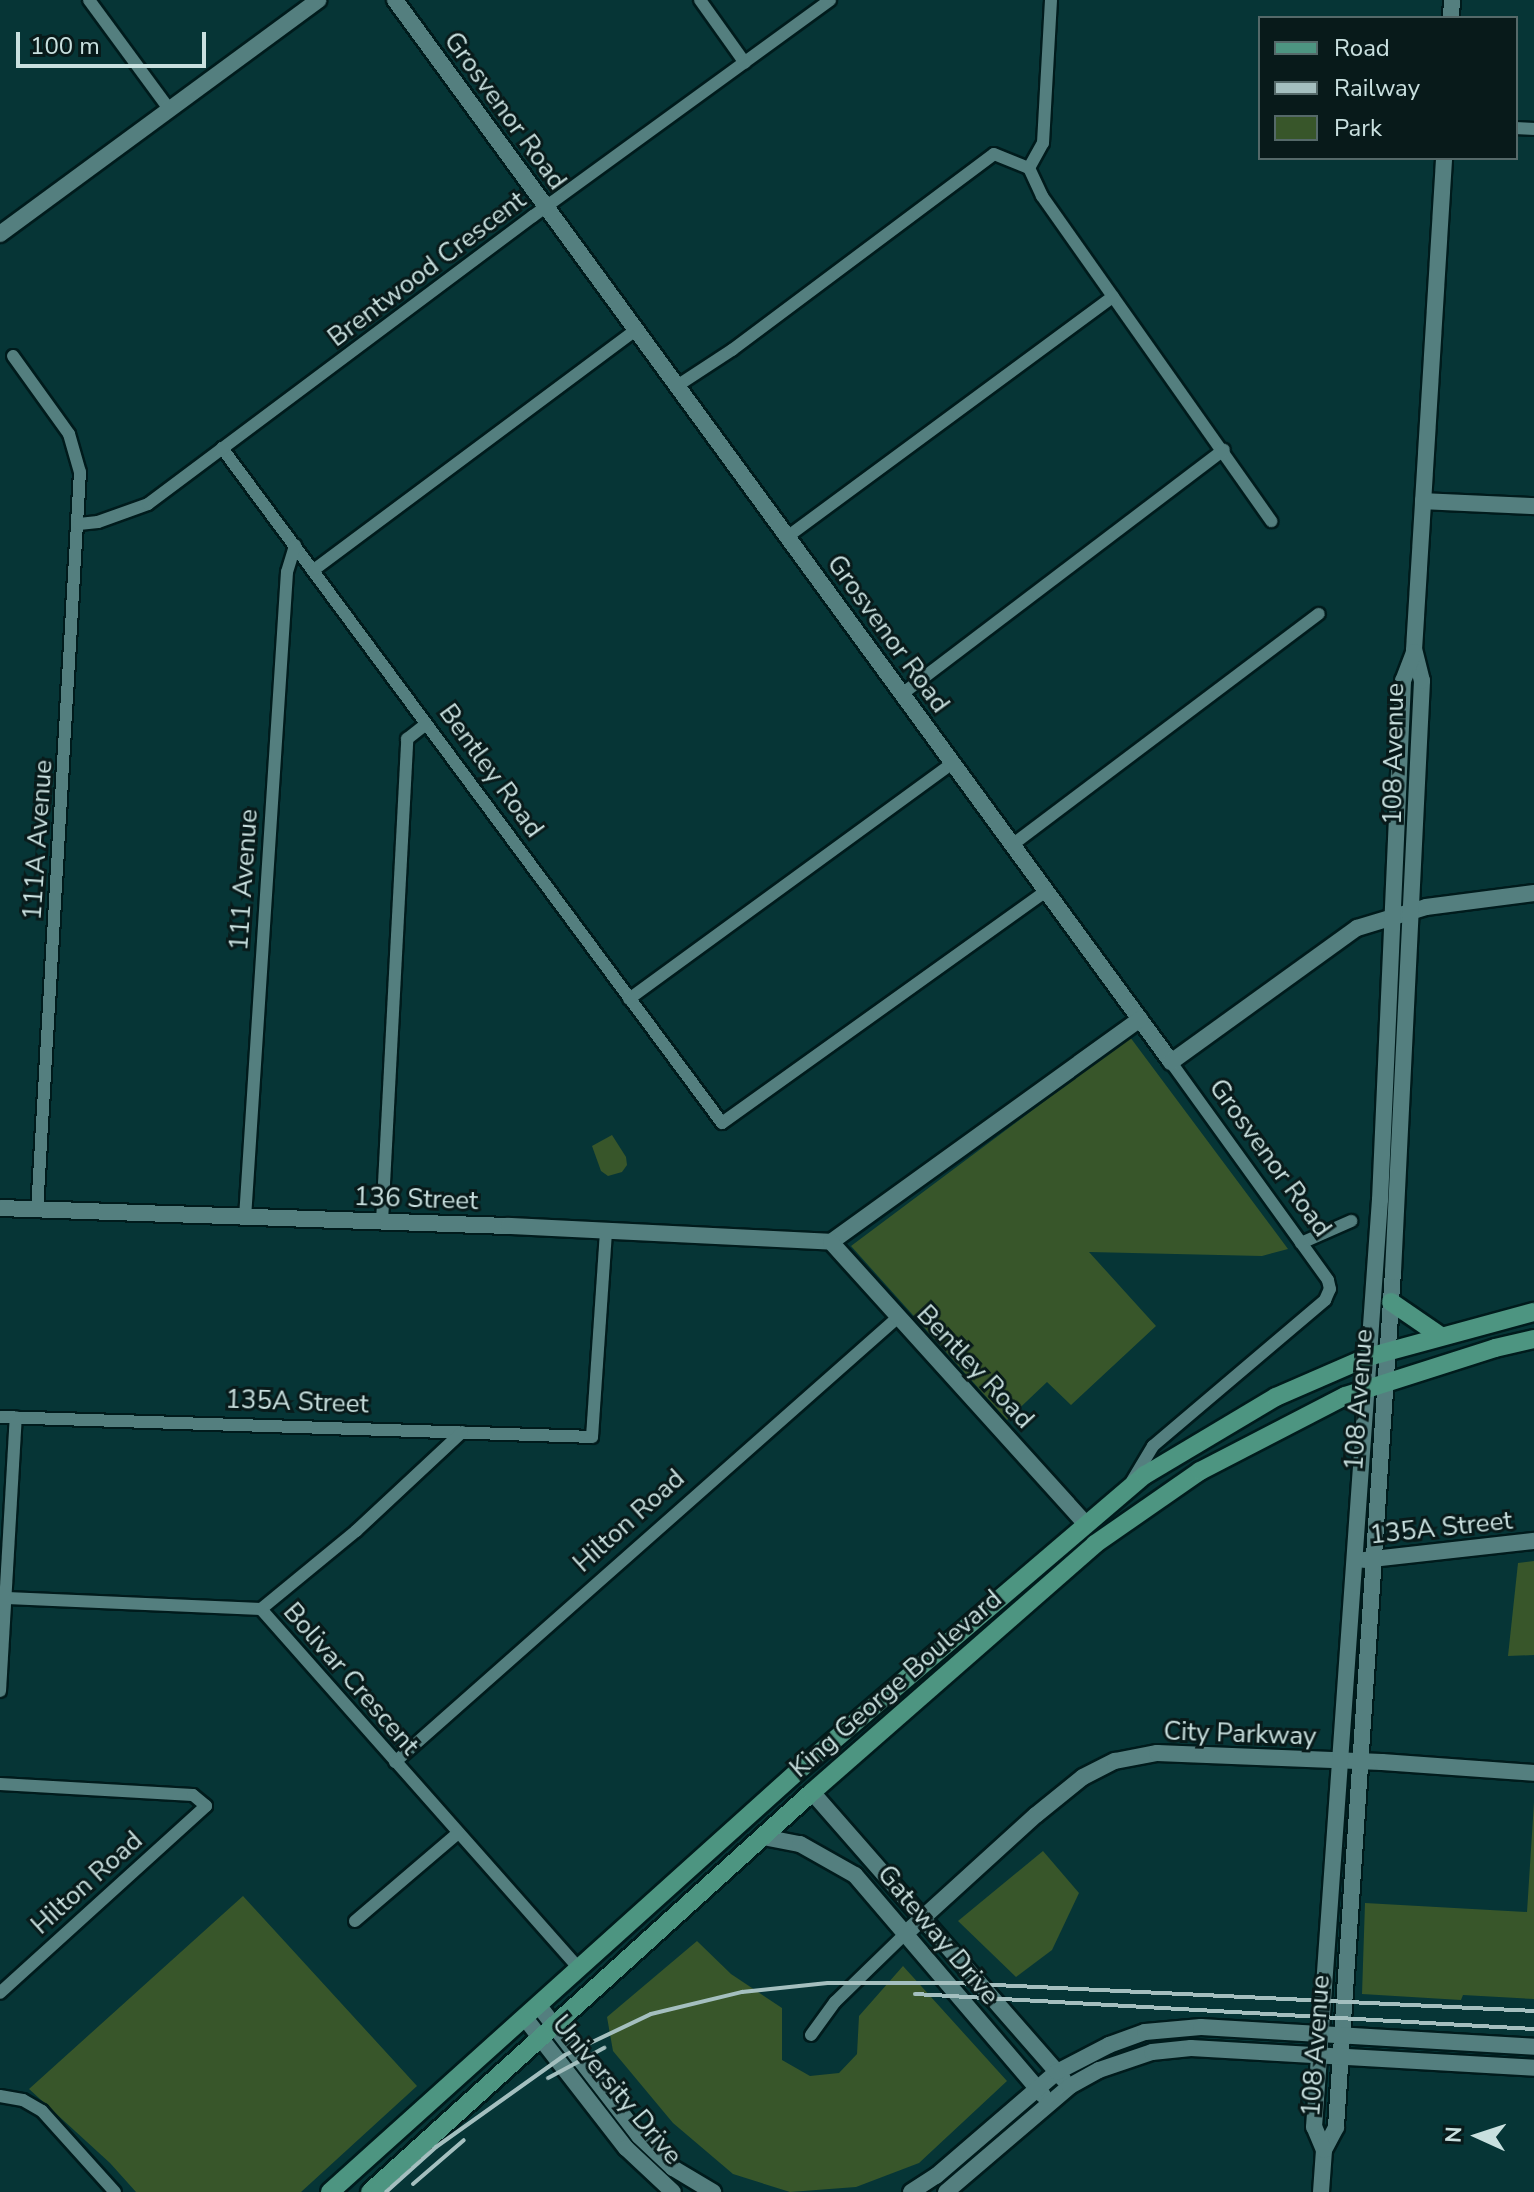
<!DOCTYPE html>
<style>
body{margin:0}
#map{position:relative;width:1534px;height:2192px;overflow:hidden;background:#063536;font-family:"Nunito Sans",sans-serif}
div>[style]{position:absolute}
.green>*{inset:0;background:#38562a}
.roads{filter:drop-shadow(2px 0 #001b1c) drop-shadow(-2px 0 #001b1c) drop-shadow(0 2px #001b1c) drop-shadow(0 -2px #001b1c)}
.street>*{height:12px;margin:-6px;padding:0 6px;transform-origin:6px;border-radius:6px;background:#547f7f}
.secondary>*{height:16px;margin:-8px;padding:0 8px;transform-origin:8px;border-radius:8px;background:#547f7f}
.primary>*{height:18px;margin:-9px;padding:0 9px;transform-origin:9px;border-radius:9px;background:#4d9581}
.rail>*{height:4px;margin:-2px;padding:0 2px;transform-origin:2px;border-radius:2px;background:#a4bfbf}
span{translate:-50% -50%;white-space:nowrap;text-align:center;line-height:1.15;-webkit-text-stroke:6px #081a1a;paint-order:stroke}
.street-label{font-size:26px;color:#c9e0df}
.legend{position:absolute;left:1258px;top:16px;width:260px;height:144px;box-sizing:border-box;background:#081a1a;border:2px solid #556969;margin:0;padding:10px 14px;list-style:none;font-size:24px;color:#c9e0df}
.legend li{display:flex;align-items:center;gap:16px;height:40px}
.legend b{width:40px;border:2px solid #556969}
.north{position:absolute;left:1438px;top:2096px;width:80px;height:80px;-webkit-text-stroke:6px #081a1a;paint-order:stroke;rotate:273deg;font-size:22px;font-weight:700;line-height:32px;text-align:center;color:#c9e0df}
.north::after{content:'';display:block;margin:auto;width:28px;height:36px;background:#c9e0df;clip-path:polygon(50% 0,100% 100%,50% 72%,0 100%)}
.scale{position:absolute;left:16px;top:32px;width:190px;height:36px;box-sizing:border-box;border:4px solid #c9e0df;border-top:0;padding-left:10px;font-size:24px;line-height:28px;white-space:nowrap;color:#c9e0df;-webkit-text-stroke:6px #081a1a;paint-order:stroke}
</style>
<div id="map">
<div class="green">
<div style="clip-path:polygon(1130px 1037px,1288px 1249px,1262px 1256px,1089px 1252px,1156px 1326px,1071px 1405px,1047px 1382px,1007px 1420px,851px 1246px)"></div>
<div style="clip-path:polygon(612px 1135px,626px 1157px,627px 1165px,622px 1172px,608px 1176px,601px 1171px,592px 1146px)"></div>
<div style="clip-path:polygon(1534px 1561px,1534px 1655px,1508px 1656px,1518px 1563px)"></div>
<div style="clip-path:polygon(1534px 1802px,1534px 1999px,1463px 1995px,1461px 2000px,1362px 1994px,1365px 1903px,1527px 1912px)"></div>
<div style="clip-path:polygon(1043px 1851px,1079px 1893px,1052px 1950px,1016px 1977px,958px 1921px)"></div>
<div style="clip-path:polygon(243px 1896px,417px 2086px,301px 2192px,136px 2192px,110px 2163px,29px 2089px)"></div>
<div style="clip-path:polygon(697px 1941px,731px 1974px,782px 2008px,782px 2060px,810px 2076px,839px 2073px,857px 2054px,859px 2016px,903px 1966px,1007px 2081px,919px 2163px,856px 2187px,790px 2192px,733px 2174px,673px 2123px,613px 2051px,607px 2017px)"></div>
</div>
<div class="roads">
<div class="street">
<div style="left:89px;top:0;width:135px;rotate:53.7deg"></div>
<div style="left:700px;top:0;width:77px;rotate:54.5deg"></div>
<div style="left:1516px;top:128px;width:18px;rotate:3deg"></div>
<div style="left:1029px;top:168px;width:31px;rotate:65deg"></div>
<div style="left:1042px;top:196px;width:398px;rotate:54.8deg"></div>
<div style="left:1029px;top:168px;width:29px;rotate:-61deg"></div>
<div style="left:1043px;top:143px;width:143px;rotate:-86.8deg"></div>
<div style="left:13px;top:356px;width:96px;rotate:54.3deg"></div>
<div style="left:69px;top:434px;width:40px;rotate:74deg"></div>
<div style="left:80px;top:472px;width:739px;rotate:93.33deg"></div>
<div style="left:677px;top:386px;width:66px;rotate:-33.2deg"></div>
<div style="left:732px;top:350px;width:327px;rotate:-36.8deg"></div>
<div style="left:994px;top:154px;width:38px;rotate:22deg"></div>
<div style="left:222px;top:448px;width:840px;rotate:53.47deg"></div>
<div style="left:722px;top:1123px;width:398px;rotate:-35.6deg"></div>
<div style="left:79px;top:524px;width:19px;rotate:-6deg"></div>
<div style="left:98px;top:522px;width:53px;rotate:-19.8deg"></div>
<div style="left:148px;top:504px;width:481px;rotate:-36.8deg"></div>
<div style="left:533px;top:216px;width:367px;rotate:-36deg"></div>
<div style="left:787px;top:537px;width:405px;rotate:-36.4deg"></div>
<div style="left:315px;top:569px;width:400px;rotate:-36.7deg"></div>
<div style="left:902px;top:694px;width:404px;rotate:-37.2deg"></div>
<div style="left:1012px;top:845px;width:384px;rotate:-37deg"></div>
<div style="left:629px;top:999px;width:401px;rotate:-36.1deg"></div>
<div style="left:245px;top:1218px;width:647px;rotate:-86.28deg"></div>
<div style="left:287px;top:572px;width:28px;rotate:-73deg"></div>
<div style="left:382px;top:1222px;width:484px;rotate:-87deg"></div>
<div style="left:407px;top:739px;width:24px;rotate:-38deg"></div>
<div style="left:1301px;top:1243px;width:55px;rotate:-23.7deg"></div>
<div style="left:0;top:1417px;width:592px;rotate:1.93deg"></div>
<div style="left:592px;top:1437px;width:205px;rotate:-86.1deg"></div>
<div style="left:1132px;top:1481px;width:41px;rotate:-59deg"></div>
<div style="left:1153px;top:1446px;width:226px;rotate:-40.3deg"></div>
<div style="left:1325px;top:1300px;width:12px;rotate:-66deg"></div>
<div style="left:1330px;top:1289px;width:9px;rotate:-103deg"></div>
<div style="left:1328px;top:1280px;width:269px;rotate:-125.8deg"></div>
<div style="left:7px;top:1598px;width:254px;rotate:2.5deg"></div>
<div style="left:261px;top:1609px;width:478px;rotate:48.5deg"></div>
<div style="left:261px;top:1609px;width:123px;rotate:-39.4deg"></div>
<div style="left:356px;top:1531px;width:145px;rotate:-43deg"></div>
<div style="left:0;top:1691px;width:274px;rotate:-86.7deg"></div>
<div style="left:395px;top:1762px;width:670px;rotate:-41.49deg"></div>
<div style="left:0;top:1784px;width:193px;rotate:3.3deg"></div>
<div style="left:193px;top:1795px;width:17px;rotate:40deg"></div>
<div style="left:206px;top:1806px;width:278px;rotate:137.8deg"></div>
<div style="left:355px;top:1921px;width:135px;rotate:-40.5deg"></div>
<div style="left:811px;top:2035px;width:41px;rotate:-54deg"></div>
<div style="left:835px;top:2002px;width:98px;rotate:-44.2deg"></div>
<div style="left:0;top:2096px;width:23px;rotate:10deg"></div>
<div style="left:23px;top:2100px;width:22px;rotate:30deg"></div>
<div style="left:42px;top:2111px;width:109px;rotate:48deg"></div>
</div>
<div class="secondary">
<div style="left:395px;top:0;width:1315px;rotate:53.84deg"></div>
<div style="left:1171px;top:1062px;width:229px;rotate:-35.8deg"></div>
<div style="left:1357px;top:928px;width:72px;rotate:-16.9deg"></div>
<div style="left:1426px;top:907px;width:109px;rotate:-7.4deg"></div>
<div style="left:1451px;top:18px;width:18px;rotate:-87deg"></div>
<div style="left:0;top:234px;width:395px;rotate:-36.3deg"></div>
<div style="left:1423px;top:501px;width:111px;rotate:2.6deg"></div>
<div style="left:0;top:1208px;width:509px;rotate:2.03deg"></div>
<div style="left:509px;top:1226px;width:322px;rotate:2.8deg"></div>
<div style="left:831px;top:1242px;width:381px;rotate:-35.8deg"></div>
<div style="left:831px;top:1242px;width:379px;rotate:47.9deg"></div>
<div style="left:1364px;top:1560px;width:171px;rotate:-6.4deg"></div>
<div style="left:812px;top:1792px;width:381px;rotate:48.8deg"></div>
<div style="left:763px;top:1837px;width:38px;rotate:11deg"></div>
<div style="left:800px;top:1844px;width:63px;rotate:29.4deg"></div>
<div style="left:855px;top:1875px;width:289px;rotate:49.5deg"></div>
<div style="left:905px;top:1934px;width:177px;rotate:-42.3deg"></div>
<div style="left:1036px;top:1815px;width:60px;rotate:-39deg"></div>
<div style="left:1083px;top:1777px;width:36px;rotate:-27deg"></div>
<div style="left:1115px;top:1761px;width:43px;rotate:-10.8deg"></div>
<div style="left:1157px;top:1753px;width:225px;rotate:2.3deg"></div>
<div style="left:1382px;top:1762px;width:152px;rotate:4.1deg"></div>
<div style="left:539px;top:2006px;width:164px;rotate:52.4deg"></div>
<div style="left:639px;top:2136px;width:47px;rotate:43.3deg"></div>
<div style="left:673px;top:2168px;width:47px;rotate:31deg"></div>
<div style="left:525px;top:2018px;width:165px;rotate:52.2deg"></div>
<div style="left:626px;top:2148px;width:64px;rotate:43.1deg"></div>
<div style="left:1324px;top:2150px;width:26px;rotate:-62deg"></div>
<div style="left:1336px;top:2127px;width:857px;rotate:-86.19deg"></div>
<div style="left:1393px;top:1272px;width:592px;rotate:-87.19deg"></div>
<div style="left:1422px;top:681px;width:32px;rotate:-104deg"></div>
<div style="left:1414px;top:650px;width:493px;rotate:-86.5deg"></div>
<div style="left:911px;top:2192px;width:30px;rotate:-33deg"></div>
<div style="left:936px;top:2176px;width:160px;rotate:-40.7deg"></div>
<div style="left:1057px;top:2072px;width:59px;rotate:-27.4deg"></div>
<div style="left:1109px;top:2045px;width:38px;rotate:-20deg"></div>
<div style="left:1145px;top:2032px;width:56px;rotate:-5.1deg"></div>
<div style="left:1201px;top:2027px;width:334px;rotate:3.4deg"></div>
<div style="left:946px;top:2192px;width:163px;rotate:-40.5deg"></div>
<div style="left:1070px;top:2086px;width:33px;rotate:-29deg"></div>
<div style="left:1099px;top:2070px;width:56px;rotate:-18.8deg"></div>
<div style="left:1152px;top:2052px;width:39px;rotate:-6deg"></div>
<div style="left:1191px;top:2048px;width:344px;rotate:3.3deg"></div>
<div style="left:1321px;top:2192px;width:42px;rotate:-85.9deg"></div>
<div style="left:1324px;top:2150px;width:25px;rotate:-113deg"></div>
<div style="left:1314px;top:2127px;width:929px;rotate:-85.93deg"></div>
<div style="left:1380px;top:1200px;width:520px;rotate:-87.46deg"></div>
<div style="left:1403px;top:681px;width:31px;rotate:-69deg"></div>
</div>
<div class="primary">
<div style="left:1391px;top:1302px;width:58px;rotate:34.5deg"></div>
<div style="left:330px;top:2192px;width:629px;rotate:-41.97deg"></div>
<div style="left:798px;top:1771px;width:456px;rotate:-40.5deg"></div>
<div style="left:1145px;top:1475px;width:152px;rotate:-30.8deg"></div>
<div style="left:1276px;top:1397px;width:100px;rotate:-23.5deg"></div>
<div style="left:1368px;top:1357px;width:172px;rotate:-15.2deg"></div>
<div style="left:370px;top:2192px;width:596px;rotate:-42.14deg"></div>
<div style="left:812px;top:1792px;width:376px;rotate:-41.2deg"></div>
<div style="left:1095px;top:1544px;width:128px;rotate:-34.8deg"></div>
<div style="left:1200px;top:1471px;width:163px;rotate:-27.3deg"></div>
<div style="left:1345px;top:1396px;width:157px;rotate:-17.7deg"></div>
<div style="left:1495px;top:1348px;width:40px;rotate:-13deg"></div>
</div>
</div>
<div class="rail">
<div style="left:915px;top:1994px;width:620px;rotate:3.24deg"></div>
<div style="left:548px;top:2078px;width:64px;rotate:-28.2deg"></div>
<div style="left:413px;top:2184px;width:67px;rotate:-40.8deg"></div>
<div style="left:386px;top:2192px;width:67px;rotate:-42deg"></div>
<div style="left:436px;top:2147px;width:158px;rotate:-35.5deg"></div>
<div style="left:565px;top:2055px;width:95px;rotate:-25.5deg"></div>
<div style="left:651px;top:2014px;width:94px;rotate:-13.6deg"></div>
<div style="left:742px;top:1992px;width:86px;rotate:-6deg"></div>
<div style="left:828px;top:1983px;width:126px"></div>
<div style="left:954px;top:1983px;width:581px;rotate:2.76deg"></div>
</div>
<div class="street-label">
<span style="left:505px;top:111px;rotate:54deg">Grosvenor Road</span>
<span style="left:427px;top:269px;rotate:-37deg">Brentwood Crescent</span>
<span style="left:888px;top:634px;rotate:54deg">Grosvenor Road</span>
<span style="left:1394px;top:754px;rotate:-89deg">108 Avenue</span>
<span style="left:491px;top:771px;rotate:54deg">Bentley Road</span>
<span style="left:38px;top:840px;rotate:-86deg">111A Avenue</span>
<span style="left:244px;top:880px;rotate:-86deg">111 Avenue</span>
<span style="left:1270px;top:1158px;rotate:54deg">Grosvenor Road</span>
<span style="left:416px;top:1199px;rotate:2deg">136 Street</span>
<span style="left:975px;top:1367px;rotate:47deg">Bentley Road</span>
<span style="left:1359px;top:1400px;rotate:-86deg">108 Avenue</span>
<span style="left:297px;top:1402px;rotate:2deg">135A Street</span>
<span style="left:629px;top:1521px;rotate:-42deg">Hilton Road</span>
<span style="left:1441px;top:1528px;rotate:-6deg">135A Street</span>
<span style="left:351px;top:1679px;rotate:49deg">Bolivar Crescent</span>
<span style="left:896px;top:1684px;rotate:-41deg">King George Boulevard</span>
<span style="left:1240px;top:1734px;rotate:2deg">City Parkway</span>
<span style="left:87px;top:1883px;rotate:-42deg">Hilton Road</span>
<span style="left:938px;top:1935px;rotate:50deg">Gateway Drive</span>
<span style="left:1316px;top:2046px;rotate:-86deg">108 Avenue</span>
<span style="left:617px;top:2090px;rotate:50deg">University Drive</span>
</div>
<ul class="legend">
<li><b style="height:10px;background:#4d9581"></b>Road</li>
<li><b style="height:10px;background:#a4bfbf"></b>Railway</li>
<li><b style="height:22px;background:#38562a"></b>Park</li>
</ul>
<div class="north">N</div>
<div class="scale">100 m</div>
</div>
